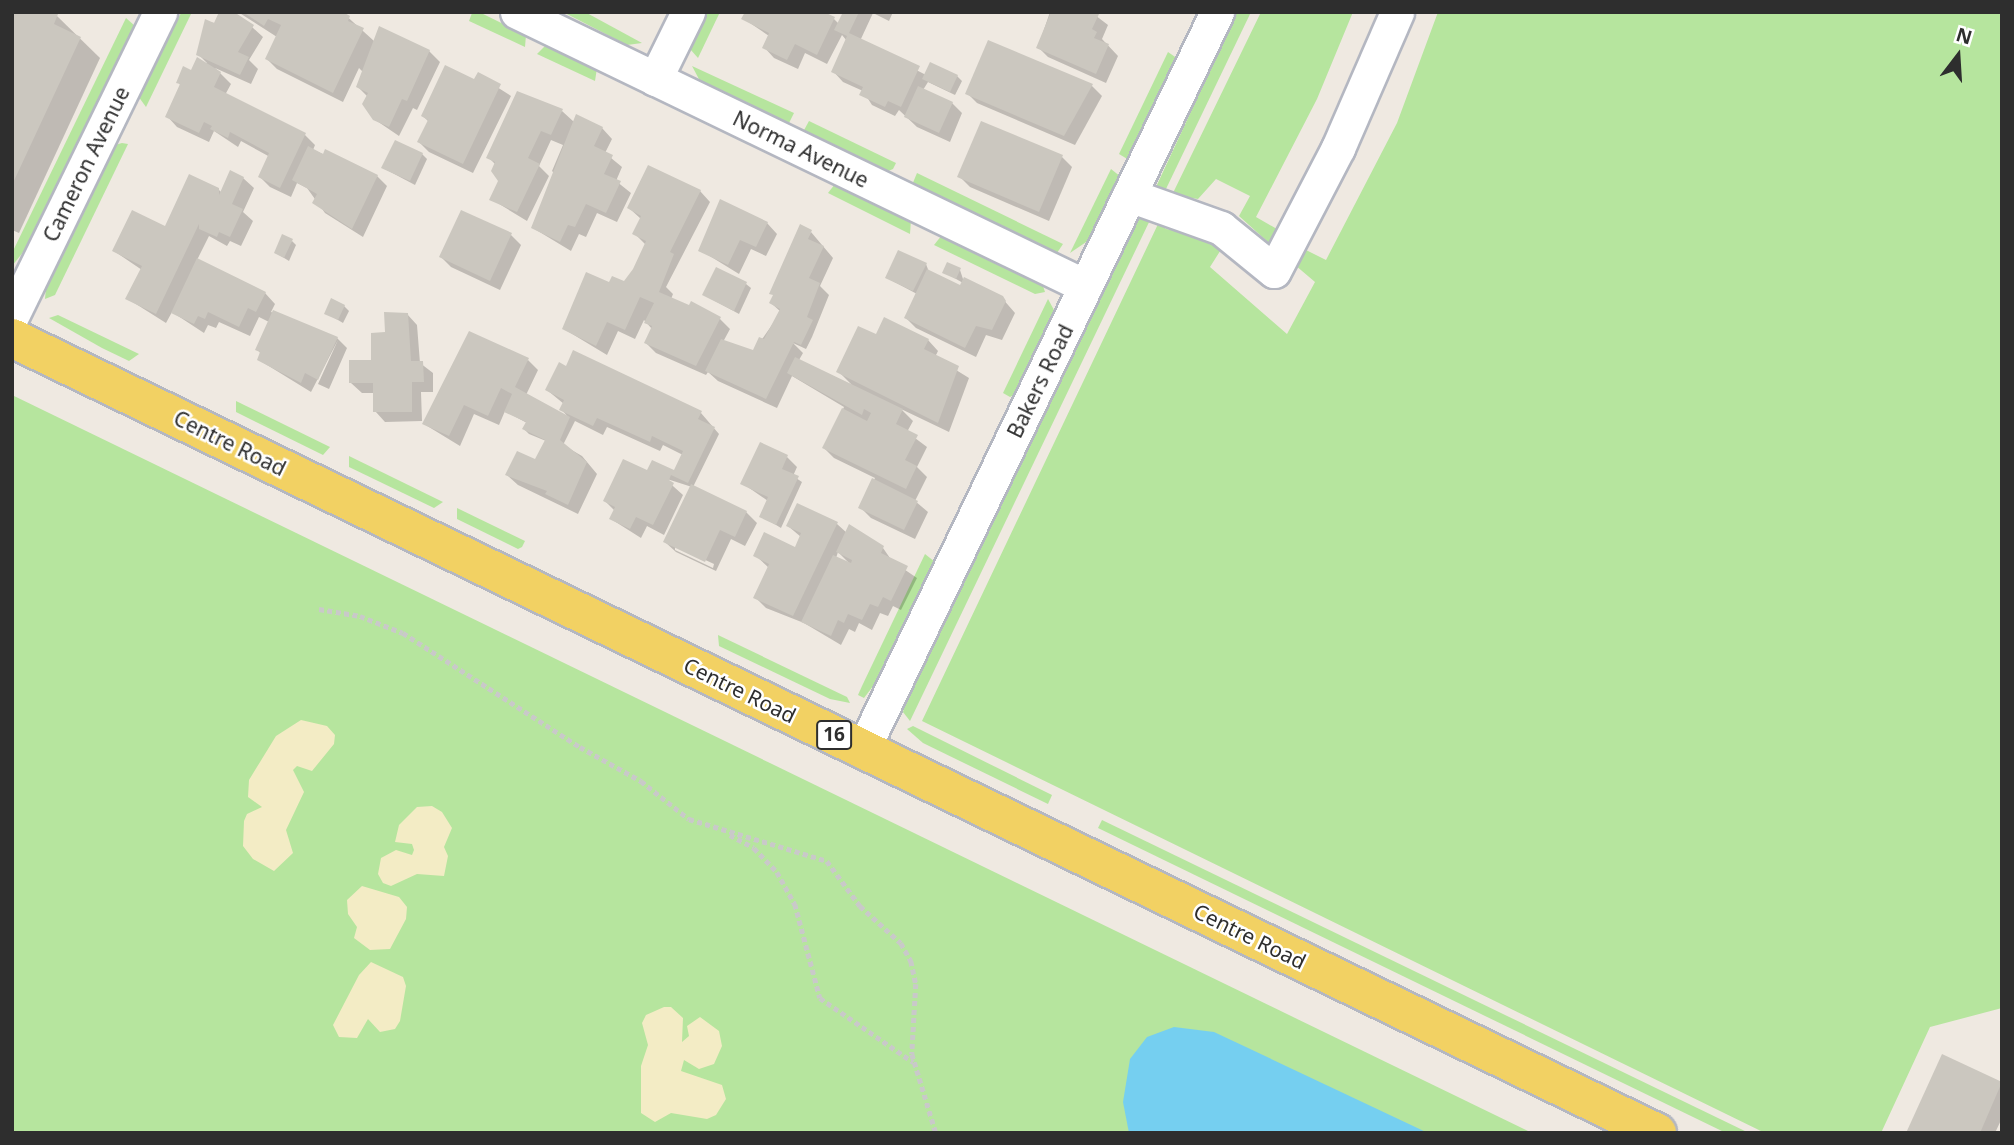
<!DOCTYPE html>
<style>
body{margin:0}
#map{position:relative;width:2014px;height:1145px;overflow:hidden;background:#efe9e1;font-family:"Noto Sans",sans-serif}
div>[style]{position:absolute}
.green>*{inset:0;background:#b6e59e}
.sand>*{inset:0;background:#f3ecc5}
.water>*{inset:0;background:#75cff0}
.shadow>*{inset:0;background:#0003}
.building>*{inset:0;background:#cbc7bf}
.path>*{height:4.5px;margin-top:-2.25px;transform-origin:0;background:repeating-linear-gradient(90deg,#c9c9c9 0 5px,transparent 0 8.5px)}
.roads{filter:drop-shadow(2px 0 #b4b7c1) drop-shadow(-2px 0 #b4b7c1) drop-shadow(0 2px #b4b7c1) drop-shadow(0 -2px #b4b7c1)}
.minor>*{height:33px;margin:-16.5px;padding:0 16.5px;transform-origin:16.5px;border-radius:16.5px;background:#fff}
.major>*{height:38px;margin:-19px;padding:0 19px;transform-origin:19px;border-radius:19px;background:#f2d163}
span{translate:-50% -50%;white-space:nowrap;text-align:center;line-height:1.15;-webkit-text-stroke:5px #fff;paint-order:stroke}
.shield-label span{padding:2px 5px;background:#fff;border:2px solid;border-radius:5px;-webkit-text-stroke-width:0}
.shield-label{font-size:19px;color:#2e2e2e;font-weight:700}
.street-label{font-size:21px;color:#2e2e2e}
.frame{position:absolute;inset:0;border:14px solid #2e2e2e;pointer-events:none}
.north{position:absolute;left:1923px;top:21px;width:70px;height:70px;-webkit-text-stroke:5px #fff;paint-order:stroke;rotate:17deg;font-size:19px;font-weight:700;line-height:28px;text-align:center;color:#2e2e2e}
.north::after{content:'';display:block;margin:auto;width:24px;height:32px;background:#2e2e2e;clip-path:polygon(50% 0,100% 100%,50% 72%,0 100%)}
</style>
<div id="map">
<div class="green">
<div style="clip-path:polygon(479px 12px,526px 35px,525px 47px,469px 21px,472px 13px)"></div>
<div style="clip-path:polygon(563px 12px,585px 12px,642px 43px,627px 45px)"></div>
<div style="clip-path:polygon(708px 12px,720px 12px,698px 58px,690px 49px)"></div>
<div style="clip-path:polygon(1237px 12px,1251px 12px,1165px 191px,1156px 187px)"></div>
<div style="clip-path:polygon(1261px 12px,1353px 12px,1317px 99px,1256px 217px,1277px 229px,1269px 243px,1239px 216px,1250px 196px,1216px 179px,1198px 199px,1172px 195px)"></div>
<div style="clip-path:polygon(1438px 12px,2002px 12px,2002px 1008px,1930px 1027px,1881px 1133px,1765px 1133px,922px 721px,1159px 222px,1166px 229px,1203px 235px,1222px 248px,1210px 267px,1287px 334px,1315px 282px,1295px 265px,1304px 249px,1326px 260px,1397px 123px)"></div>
<div style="clip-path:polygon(181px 13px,191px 14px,146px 107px,138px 96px)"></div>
<div style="clip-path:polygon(126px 18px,135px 26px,28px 246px,12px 266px,12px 253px)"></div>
<div style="clip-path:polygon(547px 44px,597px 68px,595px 81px,537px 54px)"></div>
<div style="clip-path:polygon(1168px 52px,1178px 59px,1129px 160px,1119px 154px)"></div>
<div style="clip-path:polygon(692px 66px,794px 113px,788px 125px,700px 81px)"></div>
<div style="clip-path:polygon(809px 121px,896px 163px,893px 169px,886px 172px,803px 132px)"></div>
<div style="clip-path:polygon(122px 143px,128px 144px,55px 295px,45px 299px,46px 288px,115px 145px)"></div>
<div style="clip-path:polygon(1111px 169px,1121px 177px,1092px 238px,1070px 253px)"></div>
<div style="clip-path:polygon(917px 173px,1063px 244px,1057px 253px,1047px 250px,912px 185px)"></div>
<div style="clip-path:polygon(835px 184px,911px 220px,910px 234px,828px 193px)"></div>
<div style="clip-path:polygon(1144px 216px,1151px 218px,910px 721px,903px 712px,907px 697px,1137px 219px)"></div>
<div style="clip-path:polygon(942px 235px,1042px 283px,1045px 292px,1035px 294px,934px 245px)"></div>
<div style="clip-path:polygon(1048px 299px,1054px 310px,1050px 324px,1016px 394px,1010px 397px,1003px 393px)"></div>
<div style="clip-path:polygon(58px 315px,139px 354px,129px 361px,102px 348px,49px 318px)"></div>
<div style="clip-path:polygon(12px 395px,1532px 1133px,12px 1133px)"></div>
<div style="clip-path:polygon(236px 401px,330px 447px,323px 455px,236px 412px)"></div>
<div style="clip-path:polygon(349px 456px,443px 502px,434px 508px,349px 467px)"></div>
<div style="clip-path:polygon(457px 508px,525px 541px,522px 547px,518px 549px,457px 519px)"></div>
<div style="clip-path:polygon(925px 554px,935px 562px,877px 681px,864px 698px,858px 695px,862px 686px)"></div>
<div style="clip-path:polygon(718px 635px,847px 697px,850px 703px,830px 699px,719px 646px)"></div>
<div style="clip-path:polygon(913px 726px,1052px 795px,1048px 804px,923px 743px,907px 729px)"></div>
<div style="clip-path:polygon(1102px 820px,1749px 1133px,1726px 1133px,1098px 828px)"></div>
</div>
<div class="sand">
<div style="clip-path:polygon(301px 720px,327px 726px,335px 735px,334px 744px,312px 771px,297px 766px,293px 770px,304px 792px,286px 830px,293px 853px,274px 871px,253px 859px,243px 846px,244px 821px,247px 814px,262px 807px,248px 797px,249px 780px,276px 736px)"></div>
<div style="clip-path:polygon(432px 806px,442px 812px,452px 828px,444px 847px,448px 856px,444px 876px,417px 874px,391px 886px,383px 883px,378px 874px,381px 858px,396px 850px,412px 855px,414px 850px,412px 844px,395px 842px,399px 825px,417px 807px)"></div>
<div style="clip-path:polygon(362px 886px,399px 897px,407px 907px,406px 919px,390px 949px,370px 950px,354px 938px,357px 927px,348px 914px,347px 900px)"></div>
<div style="clip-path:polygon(371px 962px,403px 977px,406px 986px,400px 1021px,395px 1029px,380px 1032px,368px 1019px,357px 1038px,339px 1037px,333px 1025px,359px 975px)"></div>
<div style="clip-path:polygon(664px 1007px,671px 1007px,683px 1018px,682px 1042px,689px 1036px,687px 1026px,700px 1017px,719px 1031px,722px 1046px,714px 1064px,699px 1069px,684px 1060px,681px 1071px,722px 1085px,726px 1099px,716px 1115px,707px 1119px,671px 1113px,655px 1122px,641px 1113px,641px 1066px,648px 1045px,642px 1023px,646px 1015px)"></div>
</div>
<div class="water">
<div style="clip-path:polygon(1174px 1027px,1214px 1032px,1428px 1133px,1129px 1133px,1123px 1102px,1130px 1059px,1147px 1037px)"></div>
</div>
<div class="shadow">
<div style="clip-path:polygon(12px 12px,57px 16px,100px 58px,19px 233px,12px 230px)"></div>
<div style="clip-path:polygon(238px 12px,342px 12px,374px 41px,429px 51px,440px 62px,417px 110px,413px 108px,399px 136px,374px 119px,368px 97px,358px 87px,364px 73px,359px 68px,343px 102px,277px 69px,267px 59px,277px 37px)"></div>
<div style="clip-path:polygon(845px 12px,893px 12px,889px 21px,873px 13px,860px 41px,926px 75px,957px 76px,962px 81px,955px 95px,928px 82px,923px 90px,952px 103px,962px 113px,950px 142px,917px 127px,899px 110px,895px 116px,872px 105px,863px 91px,843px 82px,833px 71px,847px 41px,842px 35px,827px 64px,805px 53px,798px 69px,774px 58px,764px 47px,769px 36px,744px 19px,834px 19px,839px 24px)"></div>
<div style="clip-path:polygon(1050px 12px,1091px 12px,1108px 25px,1102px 39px,1118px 56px,1106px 83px,1048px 57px,1038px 47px)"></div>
<div style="clip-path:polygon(206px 22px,252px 27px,263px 37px,249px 60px,258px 69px,251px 84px,215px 68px,231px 84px,225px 95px,305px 135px,315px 145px,313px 150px,377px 176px,387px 186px,363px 237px,325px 213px,307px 188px,297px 183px,291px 197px,270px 187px,260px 177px,270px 157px,241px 141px,238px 147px,214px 131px,209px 142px,177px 127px,167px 116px,181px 86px,178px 82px,207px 63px,198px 54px)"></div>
<div style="clip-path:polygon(478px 75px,511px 96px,473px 173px,429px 152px,419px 142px,429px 122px,423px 116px,475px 82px)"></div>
<div style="clip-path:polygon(1092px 86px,1102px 96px,1075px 145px,977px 103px,967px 93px)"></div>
<div style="clip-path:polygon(562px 111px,574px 122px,602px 128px,612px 139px,605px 153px,622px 167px,616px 181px,631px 193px,617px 222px,597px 213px,586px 237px,579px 234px,571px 251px,533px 228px,557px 176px,552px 171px,563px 145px,551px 140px,539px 166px,549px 176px,527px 221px,491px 199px,499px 181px,496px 165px,488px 157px)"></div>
<div style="clip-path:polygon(422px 154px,427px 159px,415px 185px,383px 168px)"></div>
<div style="clip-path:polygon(1062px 157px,1072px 167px,1049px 221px,970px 187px,959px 176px)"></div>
<div style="clip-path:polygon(243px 178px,254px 188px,243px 212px,253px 221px,241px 246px,230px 241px,227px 246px,209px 236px,197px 260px,265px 293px,275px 304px,271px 312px,337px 338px,347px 348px,329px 389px,318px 384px,338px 340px,311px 392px,259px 360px,261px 354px,257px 349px,269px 322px,259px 317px,250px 336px,219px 322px,216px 328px,208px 325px,204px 333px,172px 312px,166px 323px,128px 299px,142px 270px,114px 251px,166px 229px,218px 189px,222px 193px)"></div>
<div style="clip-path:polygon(700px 191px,710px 202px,666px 287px,673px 294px,671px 299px,720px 319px,730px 329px,723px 342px,753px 352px,781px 312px,771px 303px,811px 232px,833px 258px,820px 286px,829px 295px,812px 337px,806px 349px,793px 343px,803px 353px,799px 360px,852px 385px,838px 371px,877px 337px,928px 340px,938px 351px,935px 357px,969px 378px,949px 432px,901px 409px,913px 421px,907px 432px,927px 447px,917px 467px,927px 477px,915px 501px,928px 512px,915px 539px,871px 518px,860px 507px,875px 478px,834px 458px,824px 448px,844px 407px,792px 376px,777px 408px,718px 381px,708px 372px,706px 375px,656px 353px,646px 343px,652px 329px,644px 320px,635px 339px,618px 331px,607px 355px,564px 329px,610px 285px,625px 283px,634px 271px,646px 245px,634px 233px,641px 219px,629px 208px)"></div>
<div style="clip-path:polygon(462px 212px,511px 235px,521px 245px,500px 290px,451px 267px,441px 257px)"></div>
<div style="clip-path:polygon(767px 223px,777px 234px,766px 256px,751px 249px,739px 274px,700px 250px)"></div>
<div style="clip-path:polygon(292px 241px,296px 245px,289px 261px,276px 253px)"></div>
<div style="clip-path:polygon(926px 264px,929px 272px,961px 288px,963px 283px,944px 272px,947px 264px,960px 270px,963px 279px,1002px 298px,1015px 313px,1002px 340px,986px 335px,976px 357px,916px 328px,906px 318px,917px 294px,887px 278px)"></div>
<div style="clip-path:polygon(746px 284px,751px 288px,739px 314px,704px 295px)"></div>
<div style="clip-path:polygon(344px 306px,349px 311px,343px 323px,326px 313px)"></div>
<div style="clip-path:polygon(407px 314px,417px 325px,420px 363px,433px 373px,433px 392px,421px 392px,422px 421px,385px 422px,375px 411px,375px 393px,362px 393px,351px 383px,373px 362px,387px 334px)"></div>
<div style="clip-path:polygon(evenodd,528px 360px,538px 370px,526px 395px,569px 418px,561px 409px,564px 404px,547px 390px,701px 413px,719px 434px,693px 487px,746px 512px,757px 523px,745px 546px,731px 539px,716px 571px,676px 552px,665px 542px,692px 487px,664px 478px,683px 495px,664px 535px,647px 526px,641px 538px,611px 519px,615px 511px,605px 501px,655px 476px,675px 473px,683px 455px,663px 445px,660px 451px,607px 427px,603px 435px,575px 421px,563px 445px,582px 456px,597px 474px,578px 514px,518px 485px,507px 475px,536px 462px,546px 441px,529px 434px,524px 429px,527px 423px,505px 411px,499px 425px,474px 414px,460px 446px,424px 424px,528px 360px,675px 546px,714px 564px,713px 568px,675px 550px,675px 546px)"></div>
<div style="clip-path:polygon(787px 457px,797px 467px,793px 476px,802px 482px,781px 528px,761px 516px,768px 501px,742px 483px)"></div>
<div style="clip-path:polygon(evenodd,837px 524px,847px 533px,883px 548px,892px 561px,917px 578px,901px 610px,893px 606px,888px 616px,880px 613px,872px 630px,859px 623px,855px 632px,849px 629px,841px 645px,804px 623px,766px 608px,755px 597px,769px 568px,755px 555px,795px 549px,801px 537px,788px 526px,837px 524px,838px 552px,851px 565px,836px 558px,838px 552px)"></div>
<div style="clip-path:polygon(1943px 1057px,2002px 1084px,2002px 1118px,1995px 1133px,1908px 1133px)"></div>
</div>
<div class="building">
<div style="clip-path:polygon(12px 12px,54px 12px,58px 14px,54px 24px,81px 37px,12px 185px)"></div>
<div style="clip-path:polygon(219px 12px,234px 12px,254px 25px,238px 52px,249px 57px,240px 75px,196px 55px,205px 19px,214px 23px)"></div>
<div style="clip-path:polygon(243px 12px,343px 12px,350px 16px,348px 21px,364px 28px,333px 93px,265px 59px,281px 25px,268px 19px,264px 26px)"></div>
<div style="clip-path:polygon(745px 12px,824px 12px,835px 17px,817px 55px,795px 44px,787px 60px,762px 48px,769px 33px,741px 19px)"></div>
<div style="clip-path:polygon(843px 12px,859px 12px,849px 33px,920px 66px,901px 107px,888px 101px,885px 107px,859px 95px,863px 87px,831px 72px,847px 36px,834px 30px)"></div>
<div style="clip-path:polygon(1051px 12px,1099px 14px,1092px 29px,1097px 32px,1094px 38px,1109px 44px,1096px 74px,1036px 48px)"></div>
<div style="clip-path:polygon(379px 26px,430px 50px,407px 101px,402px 99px,389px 127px,373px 120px,362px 104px,368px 93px,356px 87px)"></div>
<div style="clip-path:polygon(988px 40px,1093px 84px,1064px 136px,965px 94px)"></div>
<div style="clip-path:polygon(197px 57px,221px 72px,214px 87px,306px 133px,280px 188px,258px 177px,269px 153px,230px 132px,228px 138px,210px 129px,212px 126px,204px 122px,199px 133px,165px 117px,180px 84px,176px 83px,183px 66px,191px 70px)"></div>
<div style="clip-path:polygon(930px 62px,958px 75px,950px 92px,922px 79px)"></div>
<div style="clip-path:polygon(445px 65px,474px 79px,478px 72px,501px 84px,463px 164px,417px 142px,428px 120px,421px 116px)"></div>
<div style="clip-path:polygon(918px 86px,953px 102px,939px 133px,904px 117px)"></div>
<div style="clip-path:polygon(517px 91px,563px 109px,551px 135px,541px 131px,528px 158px,540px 164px,517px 212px,489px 200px,498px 181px,491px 171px,495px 162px,486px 158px)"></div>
<div style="clip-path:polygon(576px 114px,603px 127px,594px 146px,613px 155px,604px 174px,621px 181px,606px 213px,586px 204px,575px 227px,568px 225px,560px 242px,531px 228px)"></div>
<div style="clip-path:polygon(981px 121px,1063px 155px,1039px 212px,957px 177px)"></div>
<div style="clip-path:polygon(395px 140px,423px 153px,410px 181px,381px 168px)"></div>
<div style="clip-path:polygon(308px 146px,323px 154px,325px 149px,378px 175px,352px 229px,312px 203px,317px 194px,292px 180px)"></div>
<div style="clip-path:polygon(648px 165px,701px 190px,670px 252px,674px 254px,659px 292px,689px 305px,691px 301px,721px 317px,696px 366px,644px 343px,652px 326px,644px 323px,654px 303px,640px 297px,625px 330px,607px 322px,596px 346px,562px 329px,586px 272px,609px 282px,612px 276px,624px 281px,633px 269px,646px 241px,632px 234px,641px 216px,627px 208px)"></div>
<div style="clip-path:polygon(230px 170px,244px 177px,232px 204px,243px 209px,230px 237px,219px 232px,217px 237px,199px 229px,199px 224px,156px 314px,125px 299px,142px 266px,112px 251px,132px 210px,165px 226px,189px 174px,219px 188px,219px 195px)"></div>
<div style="clip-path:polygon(720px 199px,768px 222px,756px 247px,740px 240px,728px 265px,698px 251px)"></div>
<div style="clip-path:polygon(461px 210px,512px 233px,490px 281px,439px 257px)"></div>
<div style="clip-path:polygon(800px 224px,812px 230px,808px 239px,824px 246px,809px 278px,820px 283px,807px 317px,813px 320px,801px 345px,794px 342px,766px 399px,705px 371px,721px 339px,753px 350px,759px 337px,764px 339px,780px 309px,769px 303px,773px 295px,769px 294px)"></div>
<div style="clip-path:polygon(282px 234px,293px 239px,284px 258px,274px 253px)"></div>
<div style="clip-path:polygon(898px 250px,927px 263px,913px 291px,885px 278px)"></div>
<div style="clip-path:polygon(197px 258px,266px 292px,256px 312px,248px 308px,239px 327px,208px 312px,205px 319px,198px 316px,194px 324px,171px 313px)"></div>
<div style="clip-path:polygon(947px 262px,961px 268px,956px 279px,942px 273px)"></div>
<div style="clip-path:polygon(716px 267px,747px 282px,734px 311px,702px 295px)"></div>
<div style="clip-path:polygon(927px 269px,960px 285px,964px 277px,1003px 296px,1006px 301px,992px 330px,976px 326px,965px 348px,904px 318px)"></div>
<div style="clip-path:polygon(331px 298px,345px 305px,338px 320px,324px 314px)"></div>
<div style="clip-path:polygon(273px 310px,338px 337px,318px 380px,305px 373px,301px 383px,257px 360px,260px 352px,255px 350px)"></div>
<div style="clip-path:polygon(384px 312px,408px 313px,411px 361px,423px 361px,424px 382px,412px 382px,412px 412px,373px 412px,373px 383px,349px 383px,349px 360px,371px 360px,371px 333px,385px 332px)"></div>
<div style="clip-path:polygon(884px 317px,929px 339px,924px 349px,959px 366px,938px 423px,836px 372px,858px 326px,876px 334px)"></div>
<div style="clip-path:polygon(469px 331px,529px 358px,515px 387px,570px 417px,560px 440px,587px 462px,568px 505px,545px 494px,547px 491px,505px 475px,517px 451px,535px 459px,545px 440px,522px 429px,526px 422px,504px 412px,512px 394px,501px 388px,488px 416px,464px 405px,449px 436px,422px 424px)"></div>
<div style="clip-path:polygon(573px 350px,702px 411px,698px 419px,715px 427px,688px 483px,671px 475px,669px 480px,674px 483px,653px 525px,636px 517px,630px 529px,609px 519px,615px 507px,603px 501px,623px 459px,647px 470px,652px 460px,674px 470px,683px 451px,652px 436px,650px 442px,597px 418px,593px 426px,559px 410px,564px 400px,545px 390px,559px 362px,566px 366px)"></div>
<div style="clip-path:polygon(795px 357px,903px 409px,896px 424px,918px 435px,905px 460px,917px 466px,906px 489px,822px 448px,842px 408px,867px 421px,871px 413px,864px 409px,862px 415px,787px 373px)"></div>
<div style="clip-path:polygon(760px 442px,788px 455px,782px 469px,799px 476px,776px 525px,759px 517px,768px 497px,740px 484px)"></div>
<div style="clip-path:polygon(872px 478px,918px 501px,904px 530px,858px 508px)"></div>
<div style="clip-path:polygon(691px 484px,747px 511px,735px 537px,720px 530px,705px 562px,663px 542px)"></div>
<div style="clip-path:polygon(797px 503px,838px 522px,793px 616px,753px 598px,769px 564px,753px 556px,764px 532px,795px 547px,801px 533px,786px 526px)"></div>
<div style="clip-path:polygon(849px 524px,884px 546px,881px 553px,908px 566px,891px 601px,883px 597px,878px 607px,870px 604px,862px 620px,848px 614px,844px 623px,838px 620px,831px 636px,801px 622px,833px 555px,851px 563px,852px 560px,836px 552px)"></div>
<div style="clip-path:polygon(1942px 1054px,2002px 1082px,1980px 1133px,1906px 1133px)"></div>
</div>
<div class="path">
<div style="left:319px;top:609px;width:42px;rotate:9.7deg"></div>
<div style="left:360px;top:616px;width:46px;rotate:21.6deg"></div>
<div style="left:403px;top:633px;width:211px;rotate:32.8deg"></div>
<div style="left:580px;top:747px;width:70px;rotate:29.1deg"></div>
<div style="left:641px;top:781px;width:61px;rotate:38.4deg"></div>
<div style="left:689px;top:819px;width:144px;rotate:16.9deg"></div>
<div style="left:827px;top:861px;width:56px;rotate:53.7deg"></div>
<div style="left:860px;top:906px;width:55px;rotate:42.1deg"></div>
<div style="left:901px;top:943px;width:21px;rotate:61deg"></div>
<div style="left:911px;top:961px;width:24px;rotate:78deg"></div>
<div style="left:916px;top:984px;width:70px;rotate:93.3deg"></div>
<div style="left:912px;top:1054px;width:83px;rotate:73.1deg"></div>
<div style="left:730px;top:835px;width:27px;rotate:28deg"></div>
<div style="left:754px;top:848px;width:33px;rotate:46deg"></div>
<div style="left:777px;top:872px;width:37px;rotate:61deg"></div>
<div style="left:795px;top:904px;width:97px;rotate:75.1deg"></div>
<div style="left:820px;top:998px;width:113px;rotate:34.5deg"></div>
</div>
<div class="roads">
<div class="minor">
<div style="left:517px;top:12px;width:631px;rotate:25.75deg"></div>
<div style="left:655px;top:79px;width:75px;rotate:-63.8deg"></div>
<div style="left:1129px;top:195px;width:98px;rotate:19.7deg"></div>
<div style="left:1221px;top:228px;width:68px;rotate:39.1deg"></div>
<div style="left:1274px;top:271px;width:139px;rotate:-62.5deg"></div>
<div style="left:1338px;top:148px;width:148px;rotate:-66.5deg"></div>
<div style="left:12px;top:316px;width:338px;rotate:-64deg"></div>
<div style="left:863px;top:749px;width:818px;rotate:-64.34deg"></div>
</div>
<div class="major">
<div style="left:12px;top:338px;width:1827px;rotate:25.79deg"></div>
</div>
</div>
<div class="shield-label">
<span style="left:834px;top:735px">16</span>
</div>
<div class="street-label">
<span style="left:801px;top:149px;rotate:26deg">Norma Avenue</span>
<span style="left:86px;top:164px;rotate:-64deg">Cameron Avenue</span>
<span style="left:1040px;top:381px;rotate:-64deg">Bakers Road</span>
<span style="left:230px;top:443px;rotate:26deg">Centre Road</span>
<span style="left:740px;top:690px;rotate:26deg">Centre Road</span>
<span style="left:1250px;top:936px;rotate:26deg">Centre Road</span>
</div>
<div class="frame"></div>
<div class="north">N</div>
</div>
